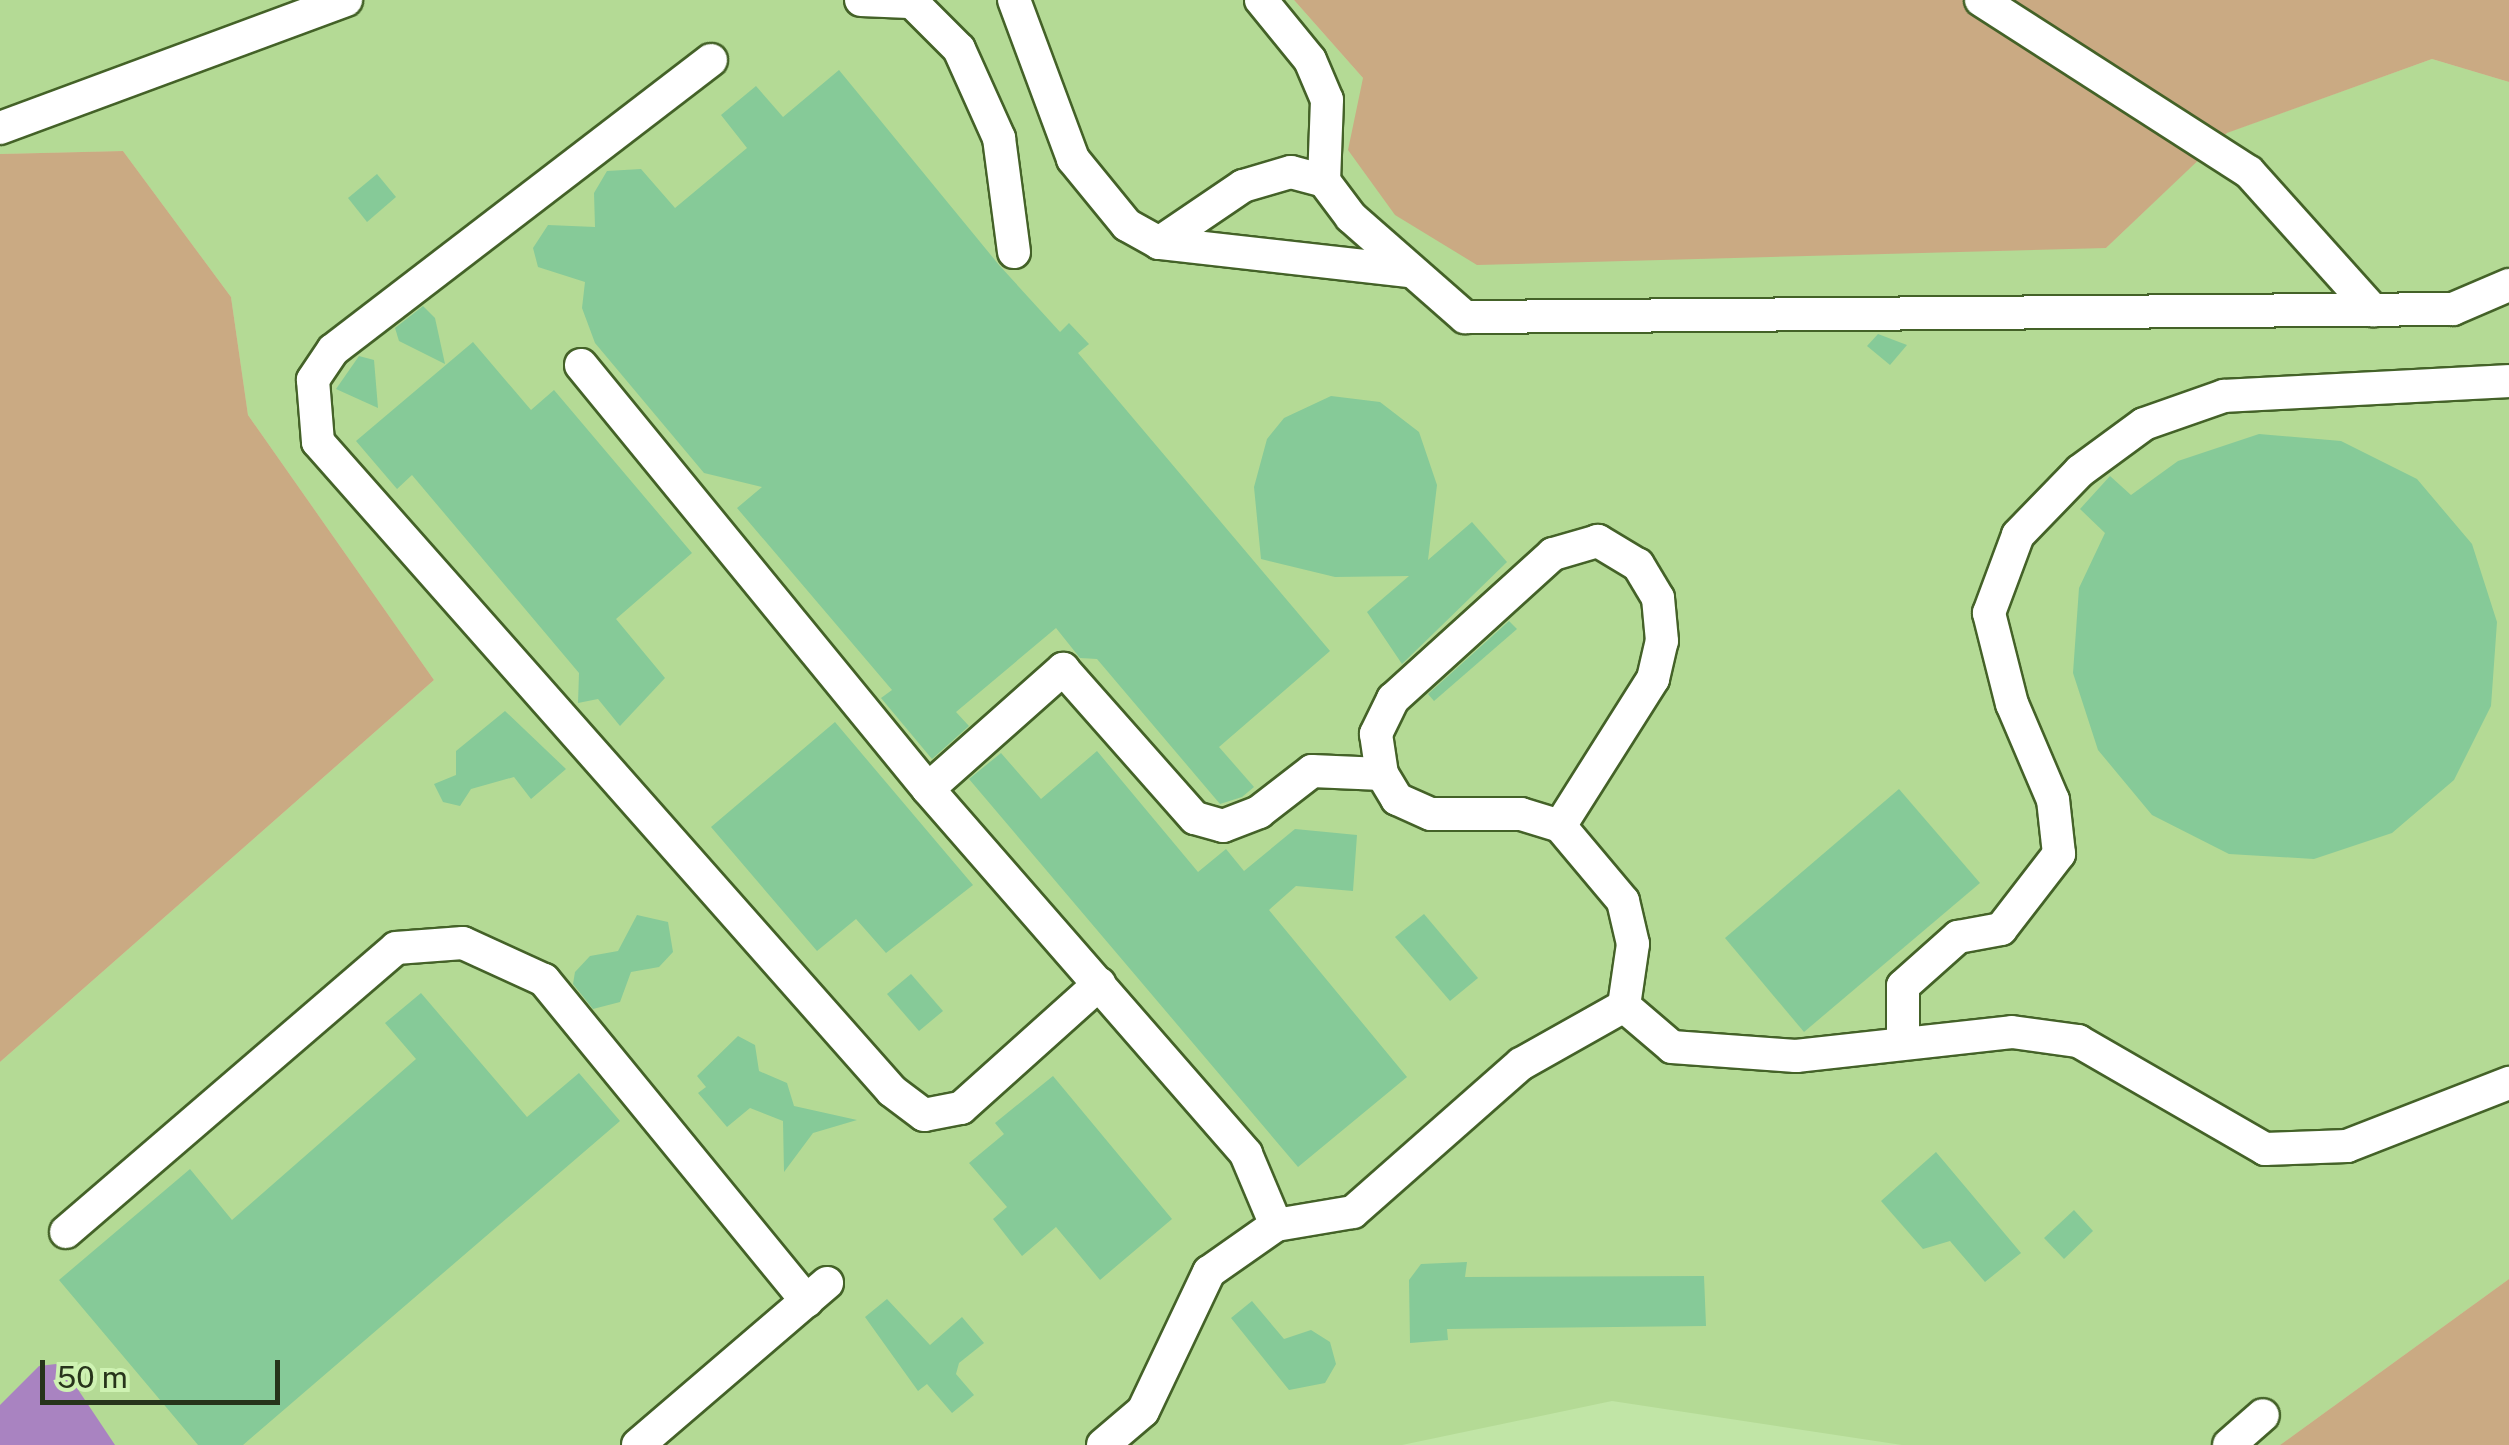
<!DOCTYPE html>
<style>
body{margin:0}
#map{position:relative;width:2509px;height:1445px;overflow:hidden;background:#c1e5a6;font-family:"Public Sans",sans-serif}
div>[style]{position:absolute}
.built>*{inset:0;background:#b4da95}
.green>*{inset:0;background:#caaa83}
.water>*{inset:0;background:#a983c1}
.building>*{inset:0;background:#86ca98}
.roads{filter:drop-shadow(2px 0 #446228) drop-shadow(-2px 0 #446228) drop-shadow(0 2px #446228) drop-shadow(0 -2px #446228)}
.minor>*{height:32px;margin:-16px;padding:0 16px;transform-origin:16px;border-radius:16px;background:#fff}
span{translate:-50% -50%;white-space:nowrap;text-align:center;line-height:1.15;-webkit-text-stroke:9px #cef2b2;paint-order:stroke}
.scale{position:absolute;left:40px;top:1360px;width:240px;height:45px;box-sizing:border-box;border:5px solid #27341b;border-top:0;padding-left:12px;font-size:30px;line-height:35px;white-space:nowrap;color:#27341b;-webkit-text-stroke:8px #cef2b2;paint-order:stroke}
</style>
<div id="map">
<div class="built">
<div style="clip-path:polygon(0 0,1294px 0,1363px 78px,2106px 248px,2226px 133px,2432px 59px,2509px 82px,2509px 1279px,2280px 1445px,1902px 1445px,1612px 1401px,1402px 1445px,0 1445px,0 1062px,434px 680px,248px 415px,231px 297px,123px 151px,0 154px)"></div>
</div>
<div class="green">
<div style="clip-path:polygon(1294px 0,2509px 0,2509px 82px,2432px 59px,2227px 133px,2106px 248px,1477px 265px,1395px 215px,1348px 150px,1363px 78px)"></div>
<div style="clip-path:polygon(123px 151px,231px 297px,248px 415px,434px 680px,0 1062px,0 154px)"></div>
<div style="clip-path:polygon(2509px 1279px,2509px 1445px,2280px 1445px)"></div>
</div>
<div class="water">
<div style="clip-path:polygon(56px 1364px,67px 1373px,115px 1445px,0 1445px,0 1405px,39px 1366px)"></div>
</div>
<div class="building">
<div style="clip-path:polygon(839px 70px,999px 265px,1060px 332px,1069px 323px,1089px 344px,1078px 353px,1330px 651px,1219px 747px,1254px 787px,1242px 797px,1220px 804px,1097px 659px,1080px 658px,1056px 628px,956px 712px,969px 726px,932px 759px,881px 698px,892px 690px,737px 508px,762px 487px,704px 473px,595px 343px,582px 308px,585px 282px,538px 267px,533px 248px,548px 225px,595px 227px,594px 193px,607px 171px,641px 169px,675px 208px,747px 148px,721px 115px,756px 86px,783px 117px)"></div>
<div style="clip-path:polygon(377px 174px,396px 197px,367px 222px,348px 198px)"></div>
<div style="clip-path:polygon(423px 306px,435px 318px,445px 364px,399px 341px,395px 328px)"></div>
<div style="clip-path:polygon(1878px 334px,1907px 345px,1890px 365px,1867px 346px)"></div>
<div style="clip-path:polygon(473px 342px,531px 410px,554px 390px,692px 553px,616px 619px,665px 678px,620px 726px,598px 699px,578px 703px,579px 673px,412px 475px,397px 489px,356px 441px)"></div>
<div style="clip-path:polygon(359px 356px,374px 360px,378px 408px,336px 389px)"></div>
<div style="clip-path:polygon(1331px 396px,1380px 402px,1419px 432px,1437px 485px,1428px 560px,1472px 522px,1507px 562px,1402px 664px,1367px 612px,1409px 576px,1335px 577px,1261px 559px,1254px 487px,1267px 439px,1284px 418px)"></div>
<div style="clip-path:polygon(2259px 434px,2341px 441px,2417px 479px,2472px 544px,2497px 622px,2491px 706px,2454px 780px,2392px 833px,2314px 859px,2229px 854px,2152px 815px,2098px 750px,2073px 673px,2079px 588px,2105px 533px,2080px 509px,2110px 476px,2131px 495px,2178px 461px)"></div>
<div style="clip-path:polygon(1509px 621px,1517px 629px,1434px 701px,1428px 694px)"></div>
<div style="clip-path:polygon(505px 711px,566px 769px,531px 799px,514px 777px,471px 789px,460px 806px,443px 802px,434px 784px,456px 775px,456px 751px)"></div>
<div style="clip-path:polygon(835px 722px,973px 885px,886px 953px,856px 919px,817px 951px,711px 827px)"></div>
<div style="clip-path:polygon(1097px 751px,1198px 872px,1226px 849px,1244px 871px,1295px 829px,1357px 835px,1353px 891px,1296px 886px,1269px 910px,1407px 1077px,1298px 1167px,969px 779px,1001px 753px,1041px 799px)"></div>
<div style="clip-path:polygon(1899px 789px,1980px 883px,1804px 1032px,1725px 938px)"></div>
<div style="clip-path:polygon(1424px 914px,1478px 978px,1450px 1001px,1395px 937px)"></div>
<div style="clip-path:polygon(637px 915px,668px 922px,673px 952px,659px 967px,631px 972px,620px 1002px,593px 1009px,573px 984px,575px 972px,590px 956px,618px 951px)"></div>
<div style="clip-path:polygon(911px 974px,943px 1011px,919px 1031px,887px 994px)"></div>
<div style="clip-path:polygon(421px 993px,527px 1117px,579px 1073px,620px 1121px,243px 1445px,198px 1445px,59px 1280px,190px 1169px,232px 1220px,416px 1059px,385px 1023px)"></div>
<div style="clip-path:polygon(738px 1036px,755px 1045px,759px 1071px,787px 1083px,794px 1106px,857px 1120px,813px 1133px,784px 1172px,783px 1121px,750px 1108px,727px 1127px,698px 1093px,706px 1087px,697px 1076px)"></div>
<div style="clip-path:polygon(1053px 1076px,1172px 1219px,1100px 1280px,1056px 1227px,1022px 1256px,993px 1219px,1007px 1207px,969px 1163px,1004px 1134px,995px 1123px)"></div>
<div style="clip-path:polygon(1936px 1152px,2021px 1253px,1985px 1282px,1950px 1241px,1923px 1249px,1881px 1201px)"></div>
<div style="clip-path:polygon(2074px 1210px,2093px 1231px,2064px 1259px,2044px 1238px)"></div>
<div style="clip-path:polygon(1467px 1262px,1465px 1277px,1704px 1276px,1706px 1326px,1447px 1329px,1448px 1340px,1410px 1343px,1409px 1280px,1421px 1264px)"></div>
<div style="clip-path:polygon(887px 1299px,930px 1345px,962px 1317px,984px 1343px,959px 1363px,956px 1374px,974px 1395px,952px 1413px,927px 1384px,918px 1391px,865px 1317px)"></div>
<div style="clip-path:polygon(1252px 1301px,1284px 1339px,1311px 1330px,1330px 1342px,1336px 1364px,1325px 1383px,1289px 1390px,1231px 1318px)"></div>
</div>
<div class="roads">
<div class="minor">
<div style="left:861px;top:0;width:48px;rotate:2.4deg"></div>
<div style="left:910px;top:0;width:69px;rotate:45deg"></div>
<div style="left:959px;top:49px;width:98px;rotate:65.8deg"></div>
<div style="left:999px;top:138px;width:115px;rotate:82.5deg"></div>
<div style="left:1014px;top:0;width:170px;rotate:69.6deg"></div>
<div style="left:1073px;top:159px;width:85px;rotate:50.7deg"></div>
<div style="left:1127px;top:225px;width:37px;rotate:29deg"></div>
<div style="left:1159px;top:243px;width:251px;rotate:6.4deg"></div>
<div style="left:1261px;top:0;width:77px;rotate:50.8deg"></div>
<div style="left:1310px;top:60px;width:43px;rotate:67deg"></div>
<div style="left:1327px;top:100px;width:81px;rotate:92.1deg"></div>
<div style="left:1324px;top:181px;width:45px;rotate:53.1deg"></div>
<div style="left:1351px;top:217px;width:152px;rotate:41.3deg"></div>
<div style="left:1465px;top:317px;width:988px;rotate:-0.46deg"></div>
<div style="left:2453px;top:309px;width:61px;rotate:-23.2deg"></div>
<div style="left:1981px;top:0;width:318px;rotate:32.7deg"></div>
<div style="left:2249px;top:172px;width:186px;rotate:48.1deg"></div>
<div style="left:711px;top:60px;width:476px;rotate:142.5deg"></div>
<div style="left:333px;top:350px;width:36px;rotate:124deg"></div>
<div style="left:313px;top:380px;width:62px;rotate:85.4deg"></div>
<div style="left:318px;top:442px;width:866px;rotate:48.51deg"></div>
<div style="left:892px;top:1091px;width:40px;rotate:37deg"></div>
<div style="left:924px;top:1115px;width:38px;rotate:-11deg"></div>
<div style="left:961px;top:1108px;width:186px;rotate:-41.9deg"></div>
<div style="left:0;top:128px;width:369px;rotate:-20.3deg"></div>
<div style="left:1159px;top:243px;width:102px;rotate:-34.2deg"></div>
<div style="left:1243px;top:186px;width:50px;rotate:-16.3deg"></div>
<div style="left:1291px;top:172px;width:34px;rotate:15deg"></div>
<div style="left:581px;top:365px;width:548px;rotate:50.7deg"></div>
<div style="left:928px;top:789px;width:484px;rotate:48.9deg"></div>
<div style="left:1246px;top:1154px;width:77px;rotate:67.1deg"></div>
<div style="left:928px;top:789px;width:181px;rotate:-41.6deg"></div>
<div style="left:1063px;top:669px;width:199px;rotate:48.5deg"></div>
<div style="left:1195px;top:818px;width:29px;rotate:16deg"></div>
<div style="left:1223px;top:826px;width:39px;rotate:-21deg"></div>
<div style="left:1259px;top:812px;width:67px;rotate:-37.7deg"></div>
<div style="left:1312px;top:771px;width:70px;rotate:2.5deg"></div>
<div style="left:1560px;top:826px;width:174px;rotate:-57.7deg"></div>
<div style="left:1653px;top:679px;width:39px;rotate:-77deg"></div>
<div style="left:1662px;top:641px;width:43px;rotate:-95.3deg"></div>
<div style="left:1658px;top:598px;width:39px;rotate:-121deg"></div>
<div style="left:1638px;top:565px;width:47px;rotate:-149deg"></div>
<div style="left:1598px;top:541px;width:47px;rotate:163.9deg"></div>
<div style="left:1553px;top:554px;width:216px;rotate:137.8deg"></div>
<div style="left:1393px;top:699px;width:39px;rotate:116deg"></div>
<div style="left:1376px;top:734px;width:40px;rotate:81.5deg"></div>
<div style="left:1382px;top:774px;width:29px;rotate:59deg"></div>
<div style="left:1397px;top:799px;width:37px;rotate:24deg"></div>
<div style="left:1431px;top:814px;width:90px"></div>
<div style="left:1521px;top:814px;width:41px;rotate:17.1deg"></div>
<div style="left:1560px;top:826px;width:98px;rotate:50deg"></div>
<div style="left:1623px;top:901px;width:44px;rotate:76.9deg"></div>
<div style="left:1633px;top:944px;width:63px;rotate:98.3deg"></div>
<div style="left:1903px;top:1039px;width:53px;rotate:-90deg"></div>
<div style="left:1903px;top:986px;width:74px;rotate:-41.7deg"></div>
<div style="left:1958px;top:937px;width:44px;rotate:-10.5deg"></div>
<div style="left:2001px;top:929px;width:95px;rotate:-52.3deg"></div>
<div style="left:2059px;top:854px;width:54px;rotate:-96.3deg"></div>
<div style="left:2053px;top:800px;width:104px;rotate:-113.1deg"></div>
<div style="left:2012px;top:704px;width:94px;rotate:-104.2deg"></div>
<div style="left:1989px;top:613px;width:83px;rotate:-69.6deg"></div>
<div style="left:2018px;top:535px;width:89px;rotate:-45.9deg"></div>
<div style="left:2080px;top:471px;width:79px;rotate:-36.3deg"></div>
<div style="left:2144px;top:424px;width:85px;rotate:-19.3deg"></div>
<div style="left:2224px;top:396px;width:285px;rotate:-3deg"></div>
<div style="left:66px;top:1232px;width:435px;rotate:-40.7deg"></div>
<div style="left:396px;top:948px;width:67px;rotate:-4.3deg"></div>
<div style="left:463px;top:943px;width:89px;rotate:24.6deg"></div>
<div style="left:544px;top:980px;width:415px;rotate:50.7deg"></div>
<div style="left:638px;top:1445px;width:249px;rotate:-40.6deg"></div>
<div style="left:1103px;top:1445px;width:52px;rotate:-40.4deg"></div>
<div style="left:1143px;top:1411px;width:154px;rotate:-64.6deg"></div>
<div style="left:1209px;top:1272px;width:82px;rotate:-35deg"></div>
<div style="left:1276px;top:1225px;width:78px;rotate:-9.6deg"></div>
<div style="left:1353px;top:1212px;width:224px;rotate:-41.4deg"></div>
<div style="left:1521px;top:1064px;width:118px;rotate:-29.4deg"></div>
<div style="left:1624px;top:1006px;width:63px;rotate:40.5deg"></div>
<div style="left:1672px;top:1047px;width:124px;rotate:4.2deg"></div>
<div style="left:1796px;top:1056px;width:217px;rotate:-6.3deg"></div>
<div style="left:2012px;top:1032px;width:67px;rotate:7.8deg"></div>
<div style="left:2078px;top:1041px;width:216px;rotate:30deg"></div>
<div style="left:2265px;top:1149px;width:82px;rotate:-2.1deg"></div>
<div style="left:2347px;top:1146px;width:174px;rotate:-21.3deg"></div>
<div style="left:2229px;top:1445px;width:45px;rotate:-41.4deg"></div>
</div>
</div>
<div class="scale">50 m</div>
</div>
